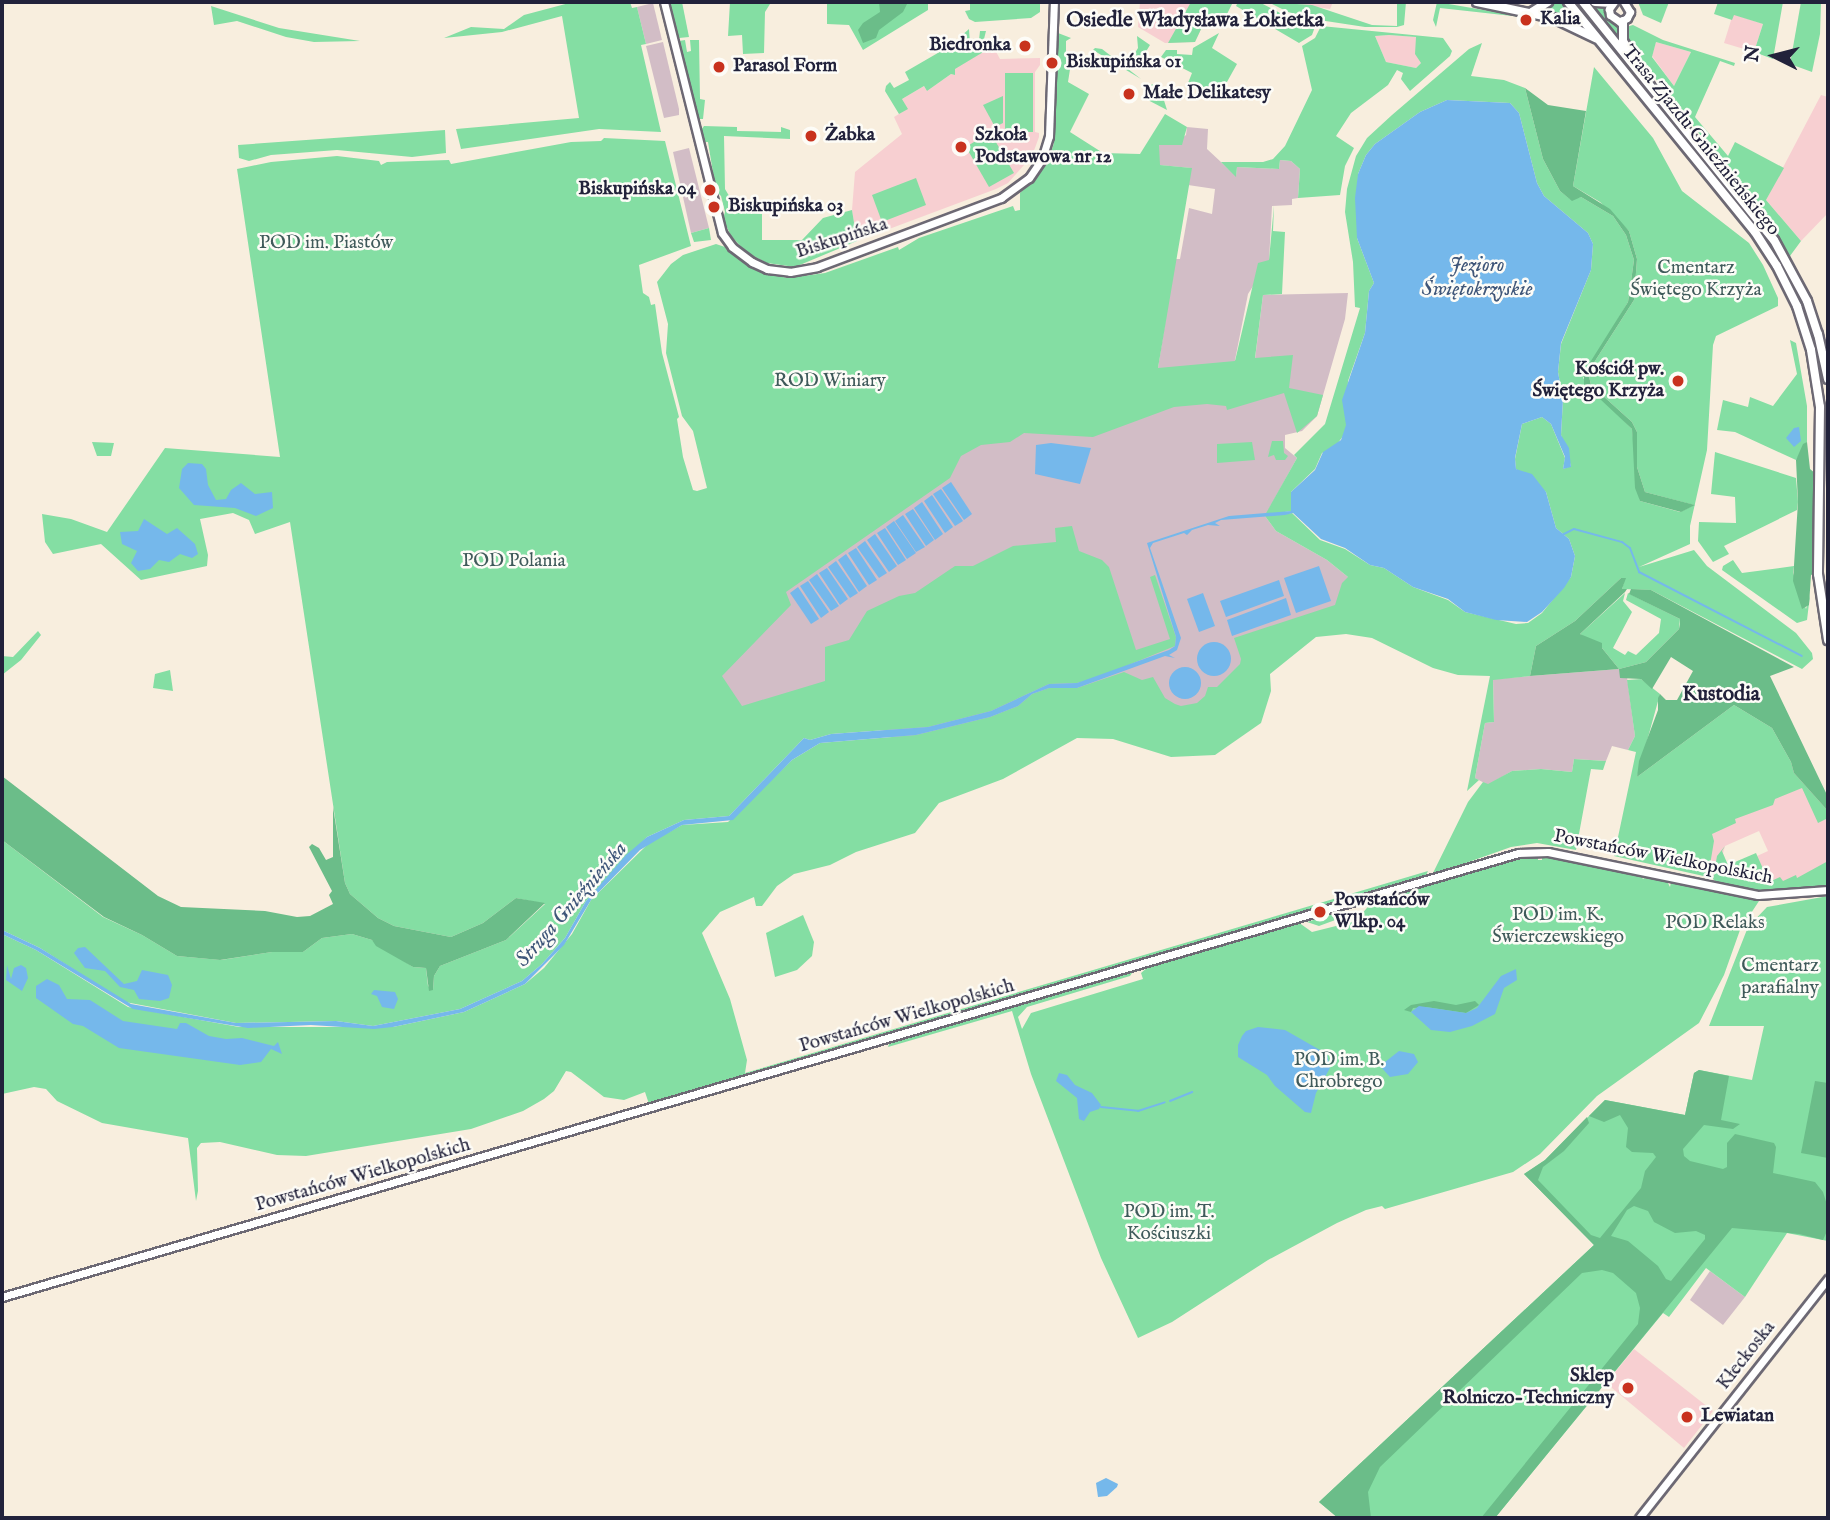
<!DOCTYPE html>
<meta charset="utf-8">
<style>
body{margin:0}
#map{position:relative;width:1830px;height:1520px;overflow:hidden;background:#f8eede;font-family:"IM FELL English",serif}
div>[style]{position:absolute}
.built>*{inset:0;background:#f7cfd1}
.industrial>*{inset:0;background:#d2bdc6}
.green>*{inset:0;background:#84dea3}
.forest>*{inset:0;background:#6bbd89}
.water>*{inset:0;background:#75b8eb}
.round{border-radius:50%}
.stream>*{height:2px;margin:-1px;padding:0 1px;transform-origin:1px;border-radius:1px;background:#75b8eb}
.roads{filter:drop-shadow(2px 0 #6d6974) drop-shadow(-2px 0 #6d6974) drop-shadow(0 2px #6d6974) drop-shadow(0 -2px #6d6974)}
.secondary>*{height:7px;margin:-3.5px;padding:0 3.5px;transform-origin:3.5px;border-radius:3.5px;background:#fff}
.primary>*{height:8px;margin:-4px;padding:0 4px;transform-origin:4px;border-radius:4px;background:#fff}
.dots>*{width:19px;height:19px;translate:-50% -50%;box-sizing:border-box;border:4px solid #fdfcf7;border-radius:50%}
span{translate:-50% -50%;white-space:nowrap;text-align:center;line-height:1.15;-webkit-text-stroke:5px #fdfcf7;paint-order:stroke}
.poi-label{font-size:19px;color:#22223b;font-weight:700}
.left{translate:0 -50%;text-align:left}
.right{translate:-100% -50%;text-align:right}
.street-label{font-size:19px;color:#22223b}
.park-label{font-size:19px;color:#3f5a5a}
.neighbourhood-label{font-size:21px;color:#22223b;font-weight:700}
.water-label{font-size:21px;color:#3f5679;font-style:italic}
.frame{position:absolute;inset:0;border:4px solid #22223b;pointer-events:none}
.north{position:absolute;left:1739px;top:21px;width:70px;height:70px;-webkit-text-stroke:5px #fdfcf7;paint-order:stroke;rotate:276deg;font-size:19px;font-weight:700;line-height:28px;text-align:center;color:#22223b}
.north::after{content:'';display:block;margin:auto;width:24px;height:32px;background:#22223b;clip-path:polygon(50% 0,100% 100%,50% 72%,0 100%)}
</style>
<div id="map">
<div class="built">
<div style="clip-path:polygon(1140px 2px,1223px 2px,1226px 8px,1216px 25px,1203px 25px,1195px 42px,1165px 43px,1138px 27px)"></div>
<div style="clip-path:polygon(1282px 2px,1333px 2px,1330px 9px)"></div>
<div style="clip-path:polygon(1733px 14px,1763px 24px,1754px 52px,1724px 43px)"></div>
<div style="clip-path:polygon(1389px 35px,1417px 37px,1421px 63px,1416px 68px,1386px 62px,1375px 36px)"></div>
<div style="clip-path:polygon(1656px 42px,1691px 52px,1674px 86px,1652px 56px)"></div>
<div style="clip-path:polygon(993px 46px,1000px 59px,1040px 58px,1040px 65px,1035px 72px,1035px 132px,1039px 133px,1039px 137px,1032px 156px,1008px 183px,996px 189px,857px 241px,852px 210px,855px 172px,902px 134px,894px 117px,907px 109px,902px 99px,924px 86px,927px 91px,951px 74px,955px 75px,954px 69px)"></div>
<div style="clip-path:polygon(1821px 95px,1828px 97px,1828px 213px,1801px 241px,1766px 200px)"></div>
<div style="clip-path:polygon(1711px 723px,1816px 776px,1828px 797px,1828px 879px,1770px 886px,1757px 856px,1768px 851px,1759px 831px,1725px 846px,1716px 879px,1701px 875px)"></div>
<div style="clip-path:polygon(1634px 1349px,1713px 1411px,1684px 1448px,1606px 1383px)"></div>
</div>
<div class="industrial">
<div style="clip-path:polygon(653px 3px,662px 40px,646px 44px,637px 7px)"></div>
<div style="clip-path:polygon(663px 42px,679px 109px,679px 115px,664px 118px,646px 46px)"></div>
<div style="clip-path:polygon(1187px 127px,1208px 129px,1207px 149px,1236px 176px,1237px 167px,1279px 169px,1280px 160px,1291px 161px,1300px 169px,1298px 198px,1292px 199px,1292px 205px,1272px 206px,1269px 261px,1248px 294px,1235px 360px,1255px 359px,1263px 295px,1348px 293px,1345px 319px,1317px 416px,1302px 431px,1285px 435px,1285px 448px,1297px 458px,1265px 516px,1276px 531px,1327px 560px,1348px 577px,1351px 602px,1267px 671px,1255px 723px,1121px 713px,894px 742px,891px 732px,741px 706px,721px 676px,761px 634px,742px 567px,950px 431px,1158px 368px,1175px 259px,1180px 259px,1189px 208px,1212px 214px,1215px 189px,1188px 185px,1191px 168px,1159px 165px,1159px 145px,1182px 138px,1186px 135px)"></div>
<div style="clip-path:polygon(689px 148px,709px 228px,691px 233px,673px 152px)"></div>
<div style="clip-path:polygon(1619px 669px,1627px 677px,1635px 736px,1628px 750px,1612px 746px,1606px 761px,1574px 759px,1572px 772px,1541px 769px,1512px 771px,1488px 785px,1475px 778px,1485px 723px,1494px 722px,1493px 679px)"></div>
<div style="clip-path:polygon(1710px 1271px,1745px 1297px,1723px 1325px,1690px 1300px)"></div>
</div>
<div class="green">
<div style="clip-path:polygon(573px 2px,630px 2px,632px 8px,637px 7px,646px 44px,641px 45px,661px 132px,599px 129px,461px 149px,456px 129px,579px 118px,562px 16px,502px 32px,444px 38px,471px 27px,504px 29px,524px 15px)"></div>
<div style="clip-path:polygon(670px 2px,682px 2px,689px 37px,679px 38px)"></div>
<div style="clip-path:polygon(730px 2px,777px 2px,770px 4px,765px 12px,764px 53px,743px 54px,742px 35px,728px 36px)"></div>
<div style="clip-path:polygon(827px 2px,928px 2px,928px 10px,863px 50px,849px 25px,827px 24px)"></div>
<div style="clip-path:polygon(970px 2px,1040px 2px,1040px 12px,1031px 18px,975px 22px,969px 19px,965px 11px,970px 10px)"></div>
<div style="clip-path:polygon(1191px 2px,1233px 2px,1227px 14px,1223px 13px,1216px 25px,1203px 25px,1195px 42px,1168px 43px)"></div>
<div style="clip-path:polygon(1238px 2px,1259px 2px,1286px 16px,1316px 24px,1312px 35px,1299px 43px,1236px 6px)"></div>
<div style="clip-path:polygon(1268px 2px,1312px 5px,1372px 25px,1397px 26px,1397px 2px,1406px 2px,1404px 25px,1397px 27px,1365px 27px,1319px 20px,1288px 12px)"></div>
<div style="clip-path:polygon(1437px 2px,1530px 18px,1440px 8px,1436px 27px,1433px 20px)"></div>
<div style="clip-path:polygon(1553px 2px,1561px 2px,1576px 22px,1546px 11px)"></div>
<div style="clip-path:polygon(1572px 2px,1578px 2px,1715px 172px,1712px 173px)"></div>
<div style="clip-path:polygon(1588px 2px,1605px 7px,1608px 21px,1618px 26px,1619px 38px)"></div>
<div style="clip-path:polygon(1638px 2px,1669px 2px,1661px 23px,1643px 15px)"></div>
<div style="clip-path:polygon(1718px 2px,1783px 2px,1773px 59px,1754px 52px,1763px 24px,1734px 15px,1732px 20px,1714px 14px)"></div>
<div style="clip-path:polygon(1801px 2px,1821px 2px,1820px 34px,1812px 72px,1790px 64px)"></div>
<div style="clip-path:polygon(211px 6px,279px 28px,360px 41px,314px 42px,286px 37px,237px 21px,214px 25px)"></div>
<div style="clip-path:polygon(evenodd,1633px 25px,1663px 40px,1735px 63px,1734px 66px,1720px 61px,1695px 117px,1728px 156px,1735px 142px,1784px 168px,1766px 200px,1801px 241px,1790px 256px,1747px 194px,1636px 54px,1625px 34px,1626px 27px,1633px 25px,1656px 42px,1691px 52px,1674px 86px,1652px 57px,1656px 42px)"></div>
<div style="clip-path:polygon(evenodd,1321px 26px,1443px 38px,1452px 51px,1450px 56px,1410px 91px,1401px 79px,1403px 73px,1397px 70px,1388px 85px,1351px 113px,1336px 136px,1354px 148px,1345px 166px,1340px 195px,1298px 198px,1300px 169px,1291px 161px,1280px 160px,1279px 169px,1237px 167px,1236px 177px,1221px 162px,1263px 162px,1273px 159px,1285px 146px,1312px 90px,1302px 46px,1315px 38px,1321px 26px,1389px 35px,1416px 37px,1415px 54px,1421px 63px,1416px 68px,1386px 62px,1375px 36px,1389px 35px)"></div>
<div style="clip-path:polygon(969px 29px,970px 44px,979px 40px,980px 31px,986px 31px,984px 39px,990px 48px,955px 69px,955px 75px,951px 74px,927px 91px,924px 86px,902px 99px,908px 109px,899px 114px,885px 91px,886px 86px,890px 82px,894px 88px,909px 80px,905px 72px,943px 50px,946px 53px,962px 41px,960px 37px)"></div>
<div style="clip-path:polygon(1058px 33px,1071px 38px,1066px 41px,1066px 63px,1071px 63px,1068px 82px,1089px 94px,1070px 132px,1103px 153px,1140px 154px,1165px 114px,1187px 127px,1182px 145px,1159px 145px,1160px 165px,1192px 168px,1158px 368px,1235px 361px,1258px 263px,1269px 260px,1274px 205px,1273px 231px,1285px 232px,1282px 294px,1263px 295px,1255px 358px,1293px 355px,1289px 388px,1323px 395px,1317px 416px,1297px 433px,1284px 393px,1227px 410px,1226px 406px,1207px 404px,1174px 407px,1093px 437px,1024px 433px,1010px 442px,981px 445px,961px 456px,950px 478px,786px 592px,791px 605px,722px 676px,742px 706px,825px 681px,825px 647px,849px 640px,867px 611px,899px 596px,915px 593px,955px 566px,973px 566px,1013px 546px,1056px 542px,1055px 528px,1072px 526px,1079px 551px,1102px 560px,1109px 567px,1136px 650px,1170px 639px,1150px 577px,1155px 575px,1176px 637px,1175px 646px,1099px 677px,1077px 683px,1049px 684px,991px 711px,928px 727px,831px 734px,810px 740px,804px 738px,729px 816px,684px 820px,647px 837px,586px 901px,565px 938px,542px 964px,522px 981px,460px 1009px,373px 1026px,336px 1021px,236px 1023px,125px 1002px,40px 948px,2px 930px,2px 840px,103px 917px,142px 935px,177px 956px,221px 960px,272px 952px,303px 952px,322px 938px,352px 934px,372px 940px,413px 967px,426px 968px,428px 986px,433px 990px,434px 976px,440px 966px,506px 940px,545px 904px,516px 898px,483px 923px,451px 937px,394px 926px,378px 918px,350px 894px,345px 883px,290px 522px,255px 534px,249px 520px,233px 513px,200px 519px,208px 555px,207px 566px,141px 580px,101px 544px,53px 554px,45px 542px,42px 514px,71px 519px,107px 532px,165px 448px,280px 457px,237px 169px,271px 162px,337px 156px,379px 161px,381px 165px,387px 162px,449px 160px,451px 164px,571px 142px,601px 141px,604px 138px,665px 141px,691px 246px,639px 265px,643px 293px,649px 297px,651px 305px,655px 304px,662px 353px,679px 417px,677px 419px,683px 457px,693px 490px,697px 491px,707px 488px,693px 431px,682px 416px,666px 353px,668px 324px,657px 282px,671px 264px,683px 255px,716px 244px,725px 247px,749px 267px,769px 275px,789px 278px,825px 273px,898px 247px,899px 250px,919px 238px,1013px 206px,1015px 211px,1020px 210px,1020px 193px,1047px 164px,1054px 143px)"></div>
<div style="clip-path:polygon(1219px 33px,1212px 48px,1237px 64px,1218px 98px,1188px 83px,1192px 73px,1161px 57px,1166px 50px,1177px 50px,1177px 54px,1192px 55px,1193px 48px)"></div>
<div style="clip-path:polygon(1137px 36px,1150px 45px,1142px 58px,1147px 62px,1141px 67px,1130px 61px,1138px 48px)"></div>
<div style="clip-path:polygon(685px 40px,687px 52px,691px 51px,690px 40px,699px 40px,700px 99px,705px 100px,703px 119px,699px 119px,679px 41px)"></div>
<div style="clip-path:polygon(1482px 43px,1471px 76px,1504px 80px,1525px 88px,1543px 159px,1560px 191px,1570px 199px,1581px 197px,1613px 216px,1626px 235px,1634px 260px,1628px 302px,1583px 378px,1632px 429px,1640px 501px,1680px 512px,1694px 505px,1645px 492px,1637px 467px,1637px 432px,1632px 422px,1591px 385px,1588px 372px,1634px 300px,1637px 259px,1629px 231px,1600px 202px,1573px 186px,1594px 67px,1653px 138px,1682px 191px,1749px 243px,1763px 265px,1778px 298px,1778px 306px,1716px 336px,1713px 345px,1707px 450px,1690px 526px,1690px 544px,1639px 567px,1694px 550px,1707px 566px,1796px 633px,1812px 653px,1813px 659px,1802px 669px,1651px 590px,1622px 589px,1624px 582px,1621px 578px,1575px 621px,1536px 646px,1530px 676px,1493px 680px,1494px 722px,1485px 723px,1475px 778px,1479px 780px,1467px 791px,1490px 676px,1458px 675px,1433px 668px,1372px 638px,1346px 634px,1316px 637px,1270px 674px,1271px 691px,1261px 723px,1215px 755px,1171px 757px,1113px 739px,1077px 738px,1003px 779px,939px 803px,915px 833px,856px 852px,830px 865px,794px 874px,777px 886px,762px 906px,756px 906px,754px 897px,720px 912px,702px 933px,730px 999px,747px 1060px,745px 1073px,1428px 871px,1425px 877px,649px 1104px,645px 1092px,624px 1100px,604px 1097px,571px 1072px,566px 1071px,554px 1091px,544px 1099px,523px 1111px,471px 1129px,306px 1156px,277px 1155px,220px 1142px,201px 1143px,197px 1148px,198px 1191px,196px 1201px,188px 1138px,102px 1123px,57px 1101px,46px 1089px,34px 1087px,2px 1094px,2px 934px,36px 950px,128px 1007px,239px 1027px,393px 1027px,464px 1012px,525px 984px,544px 968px,572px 934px,591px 900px,649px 843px,682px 825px,728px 822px,792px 760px,820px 743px,916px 735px,990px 717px,1018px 706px,1032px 694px,1049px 688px,1077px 688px,1124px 672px,1142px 680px,1153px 677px,1165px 698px,1175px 704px,1181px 706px,1197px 703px,1205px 696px,1208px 687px,1217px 687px,1240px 664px,1241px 659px,1234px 638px,1335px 605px,1342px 583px,1348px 577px,1327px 560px,1276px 531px,1265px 516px,1292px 513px,1320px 540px,1345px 549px,1370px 565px,1384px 568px,1413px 587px,1448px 600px,1465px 612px,1516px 624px,1528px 623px,1542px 613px,1571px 577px,1575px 556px,1569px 539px,1556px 528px,1546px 492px,1516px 469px,1515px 459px,1522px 424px,1542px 417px,1551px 424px,1565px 458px,1563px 469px,1571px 466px,1561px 435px,1563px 399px,1558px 372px,1561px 344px,1591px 270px,1593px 244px,1588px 233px,1544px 196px,1537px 183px,1519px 113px,1510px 103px,1447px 100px,1420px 112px,1375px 144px,1366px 155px,1358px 174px,1357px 238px,1374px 283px,1369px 291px,1365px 333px,1348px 381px,1346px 432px,1335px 447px,1322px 453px,1315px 469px,1291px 492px,1291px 511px,1265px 515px,1297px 458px,1294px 455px,1325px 424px,1360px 308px,1355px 307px,1353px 262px,1345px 212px,1347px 189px,1356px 156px,1367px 138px,1392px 115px,1469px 49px)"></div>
<div style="clip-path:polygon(1095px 48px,1102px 49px,1141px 79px,1093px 50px)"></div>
<div style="clip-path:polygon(1005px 73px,1033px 73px,1033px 132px,1005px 132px)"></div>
<div style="clip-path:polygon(1152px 84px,1161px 91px,1167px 110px,1144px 98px)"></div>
<div style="clip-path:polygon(1003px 96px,1003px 123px,995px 127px,983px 105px)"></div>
<div style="clip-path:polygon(704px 126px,737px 127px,737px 131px,781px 132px,781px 127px,790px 130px,790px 139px,724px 136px,725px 189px,738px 211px,762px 214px,762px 240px,802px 240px,823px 218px,852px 210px,857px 241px,795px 267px,767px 263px,747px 253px,731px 236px,723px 219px,725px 212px,721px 196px,716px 191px,708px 142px,704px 142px,701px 130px)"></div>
<div style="clip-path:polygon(445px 130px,446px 153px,412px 157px,337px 150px,271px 155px,249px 161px,239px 158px,238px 145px)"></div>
<div style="clip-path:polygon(990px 132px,1014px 173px,989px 187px,966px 147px)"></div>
<div style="clip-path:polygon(916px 178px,926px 205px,882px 222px,872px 195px)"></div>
<div style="clip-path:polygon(709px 228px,711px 240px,694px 242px,691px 233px)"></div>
<div style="clip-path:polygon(1790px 340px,1796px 343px,1807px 406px,1807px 442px,1796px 460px,1735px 432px,1717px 430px,1723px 400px,1748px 407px,1750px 397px,1773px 406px,1797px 374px)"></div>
<div style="clip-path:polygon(1272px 441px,1283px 441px,1284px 453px,1288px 456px,1285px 460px,1276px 460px,1274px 455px,1268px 457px)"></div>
<div style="clip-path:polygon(92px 442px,114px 443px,111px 456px,97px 456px)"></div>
<div style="clip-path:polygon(1252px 442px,1255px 460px,1217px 463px,1217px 444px)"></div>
<div style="clip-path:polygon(1715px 452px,1796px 478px,1798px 502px,1797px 510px,1724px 546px,1729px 554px,1713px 562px,1698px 541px,1699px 522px,1736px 523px,1735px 497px,1711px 494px)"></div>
<div style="clip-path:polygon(1733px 560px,1742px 573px,1794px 566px,1793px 573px,1806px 609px,1810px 595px,1807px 620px,1797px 623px,1722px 570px,1723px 566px)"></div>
<div style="clip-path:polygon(1625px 593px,1623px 601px,1632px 612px,1613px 648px,1625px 655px,1628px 651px,1636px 655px,1659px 633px,1661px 619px,1626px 600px,1628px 593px,1680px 619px,1679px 629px,1646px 662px,1619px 669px,1602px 648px,1580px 634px)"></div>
<div style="clip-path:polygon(38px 631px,41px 635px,21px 660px,2px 675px,2px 656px,13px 657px)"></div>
<div style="clip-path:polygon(170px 670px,173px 691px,153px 688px,155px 674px)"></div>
<div style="clip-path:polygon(1641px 679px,1660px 694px,1637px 777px,1734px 705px,1772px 728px,1791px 762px,1794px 773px,1828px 811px,1828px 818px,1818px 823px,1802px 788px,1775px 799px,1773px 805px,1735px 819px,1736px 823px,1712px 834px,1714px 841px,1708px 877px,1614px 856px,1636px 752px,1628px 750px,1635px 736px,1627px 680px)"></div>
<div style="clip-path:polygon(1574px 759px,1606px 761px,1603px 770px,1591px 769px,1576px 850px,1537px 843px,1511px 847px,1432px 875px,1468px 802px,1483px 782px,1488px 784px,1512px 771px,1541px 769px,1572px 772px)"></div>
<div style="clip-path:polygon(1725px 846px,1722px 851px,1728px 865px,1756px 853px,1769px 882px,1780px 877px,1783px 881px,1796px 875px,1797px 878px,1828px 861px,1828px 886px,1761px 892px,1718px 884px,1713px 879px,1717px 856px)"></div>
<div style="clip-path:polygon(1538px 854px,1538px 860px,1542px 860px,1542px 855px,1548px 855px,1592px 864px,1596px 868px,1597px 865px,1617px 869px,1633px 876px,1641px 876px,1643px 879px,1646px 877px,1667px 881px,1670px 887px,1671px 882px,1759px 901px,1740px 930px,1724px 975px,1699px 1023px,1597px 1096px,1540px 1154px,1513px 1172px,1385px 1209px,1382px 1206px,1366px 1210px,1337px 1223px,1268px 1260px,1172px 1322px,1138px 1338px,1101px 1258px,1031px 1074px,1012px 1011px,888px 1047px,889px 1044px,1134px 970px,1130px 976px,1027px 1007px,1018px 1017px,1022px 1029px,1031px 1013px,1143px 979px,1141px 973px,1148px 967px,1298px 922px,1312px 932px,1356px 921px,1361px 920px,1360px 916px,1372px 902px,1518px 856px)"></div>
<div style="clip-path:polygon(1828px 896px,1828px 1241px,1787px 1233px,1745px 1297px,1706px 1268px,1669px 1317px,1663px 1313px,1495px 1518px,1338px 1518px,1319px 1502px,1594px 1245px,1524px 1174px,1545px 1160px,1605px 1100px,1685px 1115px,1694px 1073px,1699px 1070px,1752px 1080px,1764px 1026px,1709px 1026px,1748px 927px,1767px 907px)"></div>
<div style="clip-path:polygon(1343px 911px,1338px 919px,1319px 926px,1307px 922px)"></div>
<div style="clip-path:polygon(803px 915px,814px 942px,812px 956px,797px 970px,775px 977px,766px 933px)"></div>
</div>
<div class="forest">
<div style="clip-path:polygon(879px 2px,908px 2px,903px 12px,879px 30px,876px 38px,863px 43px,858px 30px,863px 23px,880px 12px)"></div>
<div style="clip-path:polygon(1525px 88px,1548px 105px,1586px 111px,1573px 186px,1610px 209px,1629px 231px,1637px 259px,1634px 300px,1588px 372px,1591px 385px,1632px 422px,1637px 432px,1637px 467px,1645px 492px,1695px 505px,1681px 512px,1640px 501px,1635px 488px,1632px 429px,1584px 384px,1584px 372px,1628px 302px,1634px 260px,1626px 235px,1613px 216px,1581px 197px,1572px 201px,1560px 191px,1543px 159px)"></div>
<div style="clip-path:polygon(1807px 442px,1810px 469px,1816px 474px,1814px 574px,1811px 575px,1809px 605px,1802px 609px,1793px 581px,1798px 502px,1796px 460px,1803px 444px)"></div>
<div style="clip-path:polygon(1621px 578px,1626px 578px,1622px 589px,1627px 589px,1625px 592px,1580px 634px,1602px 643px,1602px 648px,1619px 669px,1646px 662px,1679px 629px,1680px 624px,1680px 619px,1629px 594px,1631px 589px,1651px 590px,1794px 667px,1770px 676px,1828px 797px,1828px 811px,1794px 773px,1791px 762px,1772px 728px,1734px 705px,1637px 777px,1639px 761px,1658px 710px,1658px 698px,1660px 694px,1666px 700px,1677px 700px,1693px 671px,1671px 657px,1652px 689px,1641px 679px,1620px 678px,1619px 669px,1530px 676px,1536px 646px,1575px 621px)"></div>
<div style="clip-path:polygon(2px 776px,158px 896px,181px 907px,265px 911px,297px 917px,310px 916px,333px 904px,329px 895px,332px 891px,309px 847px,312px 844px,319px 848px,326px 860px,333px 857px,333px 807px,345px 883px,350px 894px,378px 918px,394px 926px,451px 937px,483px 923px,516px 898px,545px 903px,506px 940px,440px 966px,434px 976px,433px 990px,429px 991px,426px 968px,413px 967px,376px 946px,372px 940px,352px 934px,322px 938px,303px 952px,272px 952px,220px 960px,177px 956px,142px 935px,104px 917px,2px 840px)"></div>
<div style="clip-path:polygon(1434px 1001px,1456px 1005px,1475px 1001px,1479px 1005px,1466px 1013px,1426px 1007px,1413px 1008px,1411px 1012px,1404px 1010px,1411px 1005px)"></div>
<div style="clip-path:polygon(evenodd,1699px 1070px,1729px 1076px,1721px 1120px,1740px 1124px,1733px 1129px,1704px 1125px,1683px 1149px,1684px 1156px,1690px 1161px,1723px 1169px,1727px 1167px,1727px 1143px,1735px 1134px,1774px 1143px,1776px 1147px,1773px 1173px,1815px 1182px,1823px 1192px,1828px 1208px,1827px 1231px,1823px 1240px,1799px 1234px,1732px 1228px,1495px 1518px,1481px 1518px,1638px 1324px,1640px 1308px,1636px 1293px,1613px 1273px,1602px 1270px,1582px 1273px,1380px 1467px,1368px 1492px,1371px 1518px,1338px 1518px,1319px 1502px,1594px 1245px,1524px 1174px,1545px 1160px,1587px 1117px,1589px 1123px,1564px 1151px,1543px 1167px,1538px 1180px,1591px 1235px,1600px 1238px,1641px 1188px,1645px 1171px,1656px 1157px,1653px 1153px,1632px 1152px,1626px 1147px,1628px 1128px,1620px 1115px,1604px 1122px,1589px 1116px,1605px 1100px,1685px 1115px,1694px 1073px,1699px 1070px,1634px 1206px,1648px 1211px,1654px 1222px,1675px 1233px,1696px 1231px,1705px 1235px,1705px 1239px,1671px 1281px,1666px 1279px,1658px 1266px,1628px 1241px,1611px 1236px,1627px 1210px,1634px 1206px)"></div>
<div style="clip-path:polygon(1815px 1081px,1828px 1083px,1828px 1158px,1801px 1153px)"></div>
</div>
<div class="water">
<div style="clip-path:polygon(1447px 100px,1510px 103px,1519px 113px,1537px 183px,1544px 196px,1588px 233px,1593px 244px,1591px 270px,1561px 343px,1558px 372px,1563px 399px,1561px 435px,1569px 448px,1571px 467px,1563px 469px,1565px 457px,1551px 424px,1542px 417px,1522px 424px,1515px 458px,1516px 469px,1532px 474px,1546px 492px,1556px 528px,1569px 539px,1575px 556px,1571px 577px,1564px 588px,1542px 612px,1527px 622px,1496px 620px,1465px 612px,1448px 599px,1413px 587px,1384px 568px,1370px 565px,1345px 548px,1321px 539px,1293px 513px,1285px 515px,1221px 520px,1215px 523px,1220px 526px,1208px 525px,1192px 530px,1187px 535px,1184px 533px,1153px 543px,1150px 548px,1181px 638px,1177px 650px,1169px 655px,1175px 658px,1165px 656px,1077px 688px,1049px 688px,1032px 694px,1018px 706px,990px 717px,916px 735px,820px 743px,792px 760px,733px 820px,682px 825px,640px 850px,591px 900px,564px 945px,525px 984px,464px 1012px,393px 1027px,374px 1029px,311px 1025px,248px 1028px,133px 1009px,36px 950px,2px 934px,2px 930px,40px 948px,131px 1004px,236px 1023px,336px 1021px,373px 1026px,460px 1009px,522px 981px,542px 964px,565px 938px,586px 901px,626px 855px,647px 837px,684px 820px,729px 816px,804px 738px,810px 740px,831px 734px,928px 727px,991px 711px,1049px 684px,1077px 683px,1169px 650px,1175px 646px,1176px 637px,1147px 543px,1229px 516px,1291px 511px,1291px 492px,1315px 470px,1323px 452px,1341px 440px,1346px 425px,1342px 400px,1365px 333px,1369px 291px,1374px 283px,1357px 238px,1355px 198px,1358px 174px,1366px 155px,1375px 144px,1420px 112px)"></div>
<div style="clip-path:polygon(1799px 427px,1801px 441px,1794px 447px,1786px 438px,1794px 428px)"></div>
<div style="clip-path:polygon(1051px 443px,1091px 448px,1080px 484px,1035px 474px,1036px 445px)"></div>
<div style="clip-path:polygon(188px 463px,202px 464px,206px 469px,208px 485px,216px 500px,226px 499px,231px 490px,241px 483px,255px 494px,272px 492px,273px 508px,256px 516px,235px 508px,194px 505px,179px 488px,182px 469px)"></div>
<div style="clip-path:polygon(951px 482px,972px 514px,964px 520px,942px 488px)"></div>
<div style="clip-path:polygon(941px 489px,963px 521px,955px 526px,933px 494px)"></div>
<div style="clip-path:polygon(932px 495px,953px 527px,945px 533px,924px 501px)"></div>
<div style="clip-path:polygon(922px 502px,943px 534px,935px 540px,914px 508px)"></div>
<div style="clip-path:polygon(913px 509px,934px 540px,926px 546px,905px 514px)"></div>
<div style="clip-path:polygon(903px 515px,925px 547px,916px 552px,895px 521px)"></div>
<div style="clip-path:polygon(144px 519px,167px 534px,177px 528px,195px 544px,198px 554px,192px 558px,180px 554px,169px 562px,159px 560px,150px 569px,138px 571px,131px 563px,137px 551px,122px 544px,120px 532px,138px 531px)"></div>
<div style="clip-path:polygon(894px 521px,916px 553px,907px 559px,886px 527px)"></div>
<div style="clip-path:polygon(885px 528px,906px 560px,898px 565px,877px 533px)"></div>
<div style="clip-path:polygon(875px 534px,897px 566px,889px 572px,867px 540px)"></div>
<div style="clip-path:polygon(865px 541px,887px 573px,879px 578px,857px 547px)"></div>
<div style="clip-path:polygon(856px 548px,877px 580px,869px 585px,848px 553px)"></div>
<div style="clip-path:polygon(846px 554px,867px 586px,859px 592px,838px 560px)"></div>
<div style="clip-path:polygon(836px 561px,858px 593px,850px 598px,828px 567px)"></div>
<div style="clip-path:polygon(1319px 566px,1331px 601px,1296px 613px,1284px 578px)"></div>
<div style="clip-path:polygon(827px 568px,848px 599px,840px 605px,819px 573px)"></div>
<div style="clip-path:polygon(817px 574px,839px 606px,831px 611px,809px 580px)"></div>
<div style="clip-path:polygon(1279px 580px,1284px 596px,1226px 617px,1220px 601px)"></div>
<div style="clip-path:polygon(808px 581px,829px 612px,821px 618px,800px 586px)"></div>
<div style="clip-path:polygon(798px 587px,819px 619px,811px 624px,790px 593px)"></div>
<div style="clip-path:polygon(1203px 593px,1215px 626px,1199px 632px,1187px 599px)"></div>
<div style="clip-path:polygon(1286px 598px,1291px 615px,1232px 636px,1227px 620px)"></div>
<div class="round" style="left:1197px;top:642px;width:34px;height:34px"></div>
<div class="round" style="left:1169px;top:667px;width:32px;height:32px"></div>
<div style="clip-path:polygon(85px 947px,124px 984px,137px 981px,142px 970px,168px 975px,172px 985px,169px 998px,160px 1001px,139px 999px,134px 990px,120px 987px,105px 971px,85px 968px,74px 953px,78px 948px)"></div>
<div style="clip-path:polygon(7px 965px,11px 979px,14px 968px,21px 965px,26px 968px,28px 978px,22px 991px,6px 980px)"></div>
<div style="clip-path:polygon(1516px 969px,1517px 980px,1504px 988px,1495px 1014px,1472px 1026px,1450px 1032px,1431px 1030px,1411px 1012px,1419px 1006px,1466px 1013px,1477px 1008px,1501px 976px)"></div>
<div style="clip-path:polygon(47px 979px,59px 985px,67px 999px,90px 1000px,123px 1021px,177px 1029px,180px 1023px,186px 1023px,209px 1036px,226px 1039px,242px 1038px,274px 1046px,278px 1042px,282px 1054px,271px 1049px,261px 1062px,240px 1065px,119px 1048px,83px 1026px,73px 1024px,36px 998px,36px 986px)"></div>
<div style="clip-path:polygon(374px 990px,395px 992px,398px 999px,394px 1009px,382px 1007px,377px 996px,371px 994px)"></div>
<div style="clip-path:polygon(1258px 1027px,1285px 1030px,1327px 1054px,1330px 1068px,1316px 1093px,1311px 1113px,1305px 1112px,1275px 1086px,1267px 1075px,1238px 1057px,1238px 1045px,1242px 1036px,1246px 1031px)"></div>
<div style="clip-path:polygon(1399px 1051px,1414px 1054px,1418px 1062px,1408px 1074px,1390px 1077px,1380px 1066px)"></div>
<div style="clip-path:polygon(1059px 1073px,1067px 1075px,1075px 1085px,1092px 1093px,1101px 1105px,1099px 1109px,1090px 1112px,1084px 1121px,1079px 1119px,1077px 1098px,1056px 1081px)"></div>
<div style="clip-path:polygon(1106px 1478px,1118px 1484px,1117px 1487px,1107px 1496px,1098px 1497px,1096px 1483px)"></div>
</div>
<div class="stream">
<div style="left:1562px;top:535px;width:13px;rotate:-27deg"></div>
<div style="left:1574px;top:529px;width:50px;rotate:15.2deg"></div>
<div style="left:1622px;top:542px;width:10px;rotate:37deg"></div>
<div style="left:1630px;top:548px;width:26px;rotate:69deg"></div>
<div style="left:1639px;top:572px;width:183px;rotate:27.3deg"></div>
<div style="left:1170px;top:1101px;width:24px;rotate:-22deg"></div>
<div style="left:1101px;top:1107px;width:37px;rotate:6deg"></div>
<div style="left:1138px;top:1111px;width:28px;rotate:-18deg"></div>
</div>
<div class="roads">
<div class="secondary">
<div style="left:664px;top:2px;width:238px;rotate:75.9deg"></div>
<div style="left:722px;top:233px;width:17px;rotate:54deg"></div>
<div style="left:732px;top:247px;width:25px;rotate:37deg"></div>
<div style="left:752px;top:262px;width:17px;rotate:25deg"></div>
<div style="left:767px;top:269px;width:23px;rotate:7deg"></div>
<div style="left:790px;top:272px;width:27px;rotate:-10deg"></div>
<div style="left:817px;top:267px;width:197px;rotate:-20.6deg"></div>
<div style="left:1001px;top:198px;width:34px;rotate:-36deg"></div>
<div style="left:1029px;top:178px;width:23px;rotate:-56deg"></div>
<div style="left:1042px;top:159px;width:24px;rotate:-73deg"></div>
<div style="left:1049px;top:136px;width:134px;rotate:-87.9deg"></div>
<div style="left:1614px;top:2px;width:9px;rotate:126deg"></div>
<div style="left:1609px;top:9px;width:6px;rotate:81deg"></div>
<div style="left:1610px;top:15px;width:12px;rotate:35deg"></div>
<div style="left:1620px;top:22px;width:8px;rotate:-30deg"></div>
<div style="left:1627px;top:18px;width:7px;rotate:-63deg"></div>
<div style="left:1630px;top:12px;width:12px;rotate:-121deg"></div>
<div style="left:2px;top:1297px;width:1580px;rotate:-16.32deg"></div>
<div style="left:1518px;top:853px;width:30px;rotate:-2deg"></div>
<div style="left:1548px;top:852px;width:214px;rotate:11.6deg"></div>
<div style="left:1758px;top:895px;width:70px;rotate:-4.1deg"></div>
<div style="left:1639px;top:1518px;width:305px;rotate:-51.7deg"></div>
</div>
<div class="primary">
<div style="left:1477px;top:2px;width:78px;rotate:11.9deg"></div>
<div style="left:1553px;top:18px;width:47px;rotate:25.5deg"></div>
<div style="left:1568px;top:2px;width:296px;rotate:50.9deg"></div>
<div style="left:1755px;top:232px;width:40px;rotate:57.1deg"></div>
<div style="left:1777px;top:266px;width:45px;rotate:63.4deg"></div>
<div style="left:1797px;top:306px;width:46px;rotate:72.3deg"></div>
<div style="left:1811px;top:350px;width:58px;rotate:81deg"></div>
<div style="left:1820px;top:407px;width:167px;rotate:90.7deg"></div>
<div style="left:1818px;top:574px;width:67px;rotate:81.4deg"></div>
<div style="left:1583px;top:2px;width:305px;rotate:51.3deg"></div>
<div style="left:1774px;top:240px;width:69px;rotate:61.6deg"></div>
<div style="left:1807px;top:301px;width:35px;rotate:72deg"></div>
<div style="left:1818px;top:334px;width:46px;rotate:77.5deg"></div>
<div style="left:1595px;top:2px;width:17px;rotate:3deg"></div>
<div style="left:1532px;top:12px;width:19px;rotate:-32deg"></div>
<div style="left:1623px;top:21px;width:20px;rotate:90deg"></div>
<div style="left:1623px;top:41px;width:17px;rotate:59deg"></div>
</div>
</div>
<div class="dots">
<div style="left:1526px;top:20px;background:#c8321e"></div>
<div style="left:1025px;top:46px;background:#c8321e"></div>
<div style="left:1052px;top:63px;background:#c8321e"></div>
<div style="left:719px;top:67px;background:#c8321e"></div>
<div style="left:1129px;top:94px;background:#c8321e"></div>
<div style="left:811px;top:136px;background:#c8321e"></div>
<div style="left:961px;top:147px;background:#c8321e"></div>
<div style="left:710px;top:190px;background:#c8321e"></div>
<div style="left:714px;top:207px;background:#c8321e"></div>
<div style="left:1678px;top:381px;background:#c8321e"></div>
<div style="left:1320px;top:912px;background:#c8321e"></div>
<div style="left:1628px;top:1388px;background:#c8321e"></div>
<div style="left:1687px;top:1417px;background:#c8321e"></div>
</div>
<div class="poi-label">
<span class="left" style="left:1540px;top:20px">Kalia</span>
<span class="right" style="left:1011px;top:46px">Biedronka</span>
<span class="left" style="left:1066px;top:63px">Biskupińska 01</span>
<span class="left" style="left:733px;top:67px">Parasol Form</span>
<span class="left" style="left:1143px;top:94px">Małe Delikatesy</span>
<span class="left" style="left:825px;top:136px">Żabka</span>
<span class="left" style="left:975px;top:147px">Szkoła<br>Podstawowa nr 12</span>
<span class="right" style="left:696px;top:190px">Biskupińska 04</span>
<span class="left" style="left:728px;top:207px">Biskupińska 03</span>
<span class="right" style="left:1664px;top:381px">Kościół pw.<br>Świętego Krzyża</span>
<span class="left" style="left:1334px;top:912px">Powstańców<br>Wlkp. 04</span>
<span class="right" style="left:1614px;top:1388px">Sklep<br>Rolniczo-Techniczny</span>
<span class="left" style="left:1701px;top:1417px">Lewiatan</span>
</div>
<div class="street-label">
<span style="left:1700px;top:141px;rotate:51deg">Trasa Zjazdu Gnieźnieńskiego</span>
<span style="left:842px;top:239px;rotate:-18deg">Biskupińska</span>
<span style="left:1663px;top:858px;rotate:11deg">Powstańców Wielkopolskich</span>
<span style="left:907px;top:1017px;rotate:-16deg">Powstańców Wielkopolskich</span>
<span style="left:363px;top:1176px;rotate:-16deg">Powstańców Wielkopolskich</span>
<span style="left:1747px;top:1356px;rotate:-52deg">Kłeckoska</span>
</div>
<div class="park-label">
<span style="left:326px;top:244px">POD im. Piastów</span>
<span style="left:1696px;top:280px">Cmentarz<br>Świętego Krzyża</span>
<span style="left:830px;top:382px">ROD Winiary</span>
<span style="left:514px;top:562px">POD Polania</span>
<span style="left:1558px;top:927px">POD im. K.<br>Świerczewskiego</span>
<span style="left:1715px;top:924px">POD Relaks</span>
<span style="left:1780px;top:978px">Cmentarz<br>parafialny</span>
<span style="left:1339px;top:1072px">POD im. B.<br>Chrobrego</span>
<span style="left:1169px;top:1224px">POD im. T.<br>Kościuszki</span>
</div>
<div class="neighbourhood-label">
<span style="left:1195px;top:21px">Osiedle Władysława Łokietka</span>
<span style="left:1721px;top:695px">Kustodia</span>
</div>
<div class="water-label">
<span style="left:1477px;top:278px">Jezioro<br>Świętokrzyskie</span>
<span style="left:572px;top:905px;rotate:-49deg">Struga Gnieźnieńska</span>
</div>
<div class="frame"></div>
<div class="north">N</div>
</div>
